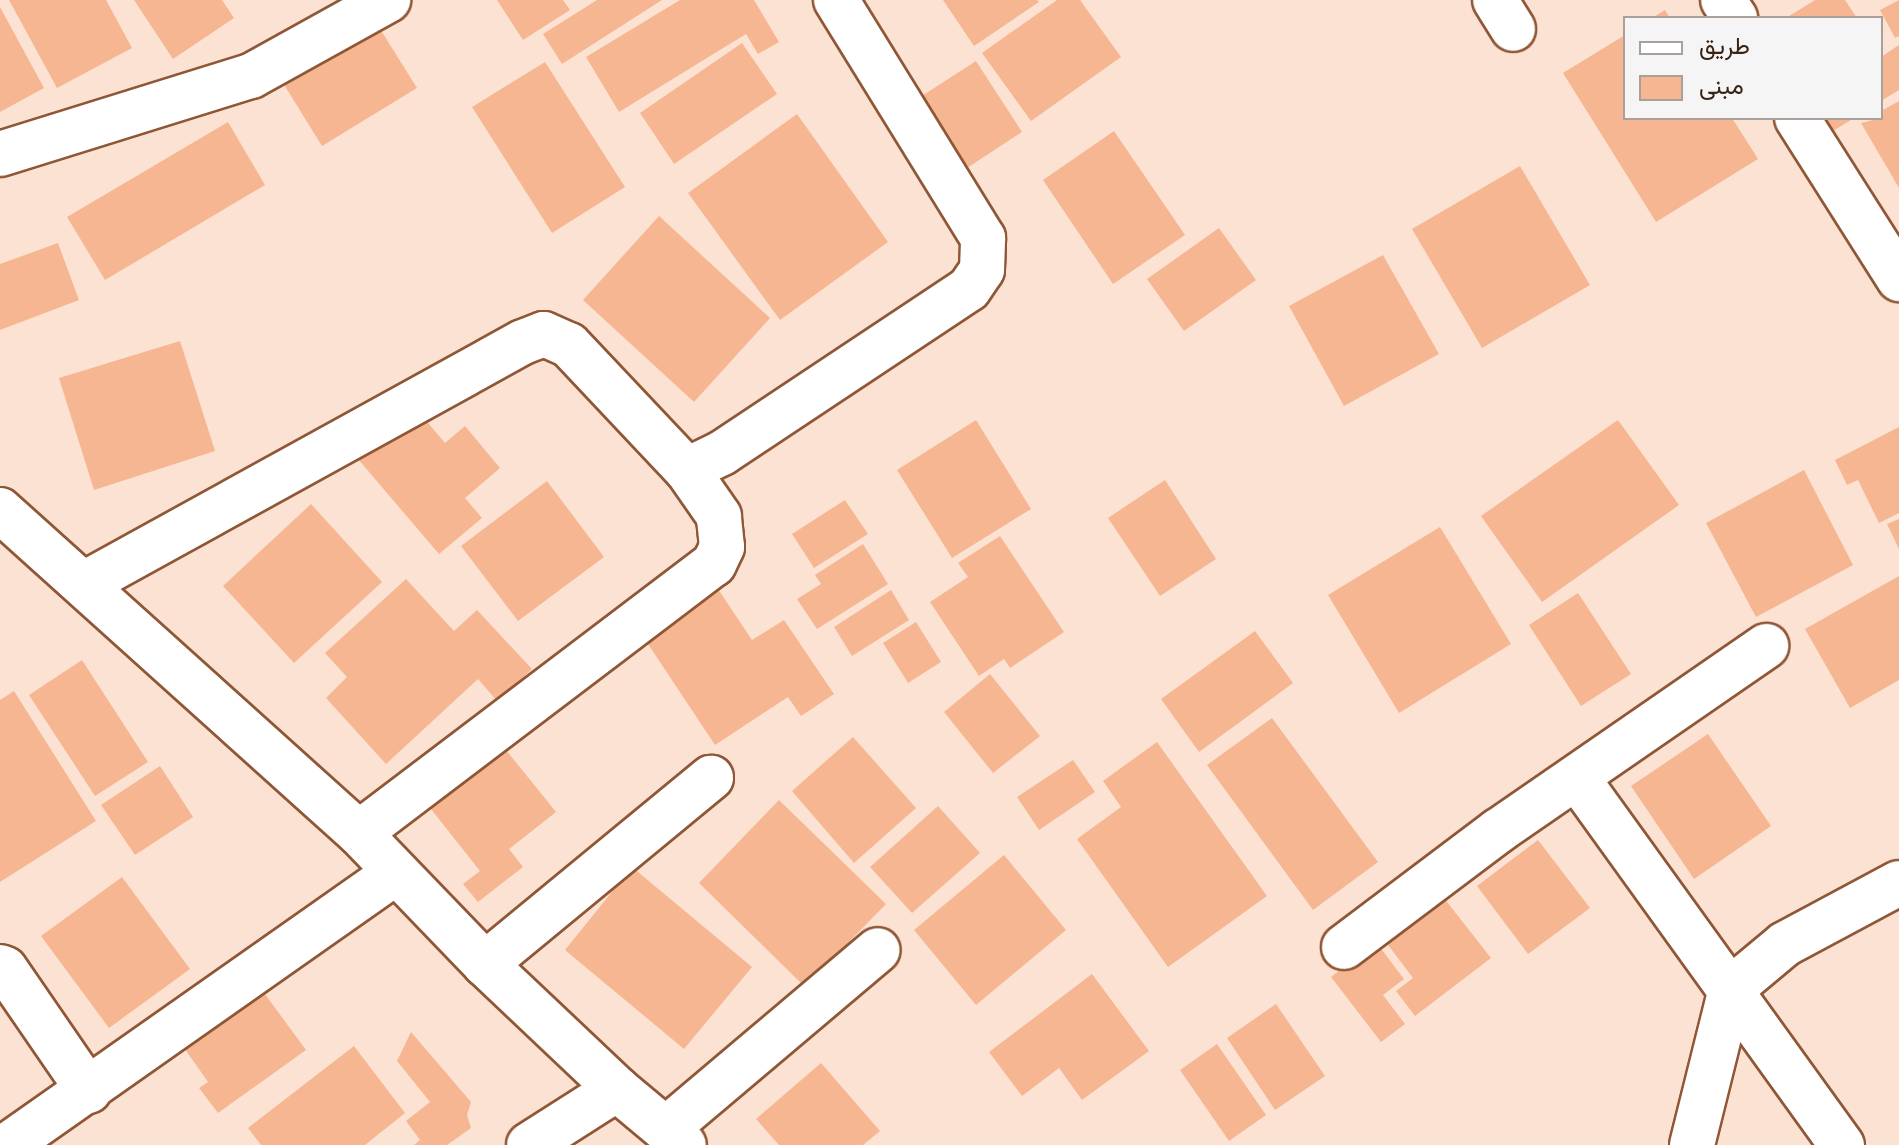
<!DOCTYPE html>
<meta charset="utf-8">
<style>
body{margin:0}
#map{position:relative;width:1899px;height:1145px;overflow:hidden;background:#fce2d3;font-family:Signika,Vazirmatn,sans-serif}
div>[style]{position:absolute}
.building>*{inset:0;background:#f6b692}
.roads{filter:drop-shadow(2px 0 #8f5736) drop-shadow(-2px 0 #8f5736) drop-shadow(0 2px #8f5736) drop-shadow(0 -2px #8f5736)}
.minor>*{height:44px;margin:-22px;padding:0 22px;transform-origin:22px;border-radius:22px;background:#fff}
span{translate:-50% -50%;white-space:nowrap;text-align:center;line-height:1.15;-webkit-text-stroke:6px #f5f5f5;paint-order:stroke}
.legend{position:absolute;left:1623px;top:16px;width:260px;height:104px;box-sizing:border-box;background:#f5f5f5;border:2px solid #aaa09b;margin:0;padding:10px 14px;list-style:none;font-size:24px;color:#392113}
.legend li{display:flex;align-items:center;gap:16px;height:40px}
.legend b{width:40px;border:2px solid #aaa09b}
</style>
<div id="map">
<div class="building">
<div style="clip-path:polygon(9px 0,106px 0,132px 48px,57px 88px)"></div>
<div style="clip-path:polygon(134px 0,222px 0,234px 18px,173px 59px)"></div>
<div style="clip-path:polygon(497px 0,563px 0,570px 10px,523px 40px)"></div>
<div style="clip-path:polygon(597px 0,662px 0,562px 64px,543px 34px)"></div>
<div style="clip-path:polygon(680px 0,754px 0,779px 42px,758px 54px,746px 34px,619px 112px,586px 57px)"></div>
<div style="clip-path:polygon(943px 0,1037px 0,1039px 2px,974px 46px)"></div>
<div style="clip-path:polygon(1057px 0,1080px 0,1121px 57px,1031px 121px,982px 53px)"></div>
<div style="clip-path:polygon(1815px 0,1845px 0,1857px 18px,1786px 18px)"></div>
<div style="clip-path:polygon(1899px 0,1899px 36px,1895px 38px,1880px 10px)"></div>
<div style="clip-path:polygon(0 7px,44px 88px,0 112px)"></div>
<div style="clip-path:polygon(1665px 10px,1670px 18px,1652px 18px)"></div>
<div style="clip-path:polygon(377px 24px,417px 88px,322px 146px,283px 83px)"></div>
<div style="clip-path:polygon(1625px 35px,1625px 118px,1732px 118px,1758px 159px,1656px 222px,1563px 73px)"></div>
<div style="clip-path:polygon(742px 43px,777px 94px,674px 164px,640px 113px)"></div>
<div style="clip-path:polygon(1899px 45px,1899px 90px,1881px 101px,1881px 57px)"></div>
<div style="clip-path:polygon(976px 61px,1022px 132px,961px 172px,914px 101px)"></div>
<div style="clip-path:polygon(545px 62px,625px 187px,552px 233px,472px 107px)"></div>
<div style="clip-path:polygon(1899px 101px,1899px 188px,1861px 123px,1881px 118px,1881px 111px)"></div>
<div style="clip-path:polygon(797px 114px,888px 242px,780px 320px,688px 193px)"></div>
<div style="clip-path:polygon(1813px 118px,1854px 118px,1825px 136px)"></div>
<div style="clip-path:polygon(228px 122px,265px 185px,105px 280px,67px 217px)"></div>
<div style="clip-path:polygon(1114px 131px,1185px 235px,1113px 284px,1043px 180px)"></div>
<div style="clip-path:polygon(1520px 166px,1590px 285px,1482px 348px,1412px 229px)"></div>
<div style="clip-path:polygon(659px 216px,770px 318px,694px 402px,583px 300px)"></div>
<div style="clip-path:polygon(1219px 228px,1256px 280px,1184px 331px,1147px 279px)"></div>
<div style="clip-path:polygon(58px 243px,79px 300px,0 330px,0 264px)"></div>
<div style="clip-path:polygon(1383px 255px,1439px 354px,1344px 406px,1289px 306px)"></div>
<div style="clip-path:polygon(180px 341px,215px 451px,94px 490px,59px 378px)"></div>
<div style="clip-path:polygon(417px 410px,445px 443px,465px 426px,500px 468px,465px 498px,482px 518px,439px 554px,358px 459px)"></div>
<div style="clip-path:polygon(976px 420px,1031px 509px,952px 558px,897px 470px)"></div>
<div style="clip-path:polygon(1618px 420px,1679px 505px,1542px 602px,1481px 516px)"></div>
<div style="clip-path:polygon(1899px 427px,1899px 513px,1879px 523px,1858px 480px,1847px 485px,1835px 460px)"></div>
<div style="clip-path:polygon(1804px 470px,1853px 565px,1756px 617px,1706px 523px)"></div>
<div style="clip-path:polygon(1165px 480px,1216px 559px,1160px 596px,1108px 518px)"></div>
<div style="clip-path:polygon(547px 481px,604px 557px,518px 621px,461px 546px)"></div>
<div style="clip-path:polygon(845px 500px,868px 534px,814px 568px,792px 534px)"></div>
<div style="clip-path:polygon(311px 504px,382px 582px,294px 663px,223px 586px)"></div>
<div style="clip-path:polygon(1899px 519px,1899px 549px,1887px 524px)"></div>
<div style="clip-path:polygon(1440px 527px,1511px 644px,1399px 713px,1328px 595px)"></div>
<div style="clip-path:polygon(1000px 536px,1064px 632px,1010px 668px,1004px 659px,979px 676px,930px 602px,968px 577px,958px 563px)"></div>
<div style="clip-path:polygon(863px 544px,888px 584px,817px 629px,797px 599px,821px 584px,815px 575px)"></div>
<div style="clip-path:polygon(1899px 576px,1899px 680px,1850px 708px,1805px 629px)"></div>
<div style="clip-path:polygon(406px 579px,454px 631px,477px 610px,532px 669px,497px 701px,478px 679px,386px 764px,326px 698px,347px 677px,325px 653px)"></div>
<div style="clip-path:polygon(718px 589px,752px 640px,784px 620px,834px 694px,801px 716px,788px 697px,715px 745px,644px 638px)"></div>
<div style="clip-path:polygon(891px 590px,909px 620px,852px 656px,834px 627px)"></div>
<div style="clip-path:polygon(1578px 593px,1631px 674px,1581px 706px,1529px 625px)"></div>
<div style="clip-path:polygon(916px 622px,941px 662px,908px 683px,883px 643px)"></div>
<div style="clip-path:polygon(1255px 631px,1293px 683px,1199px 752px,1161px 699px)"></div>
<div style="clip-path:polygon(82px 660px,148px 762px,95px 796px,29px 695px)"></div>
<div style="clip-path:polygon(990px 674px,1040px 736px,993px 773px,944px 712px)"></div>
<div style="clip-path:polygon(14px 691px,96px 821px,0 882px,0 700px)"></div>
<div style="clip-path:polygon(1272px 718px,1378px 862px,1313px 910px,1207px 765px)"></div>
<div style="clip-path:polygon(1708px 734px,1771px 826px,1694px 879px,1631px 786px)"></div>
<div style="clip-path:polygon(853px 737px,916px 808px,854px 863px,792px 791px)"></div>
<div style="clip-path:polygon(498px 740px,556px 812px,509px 849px,523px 867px,478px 902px,463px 884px,480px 871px,423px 799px)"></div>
<div style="clip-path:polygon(1157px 742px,1267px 896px,1168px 967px,1077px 839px,1121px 807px,1103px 781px)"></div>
<div style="clip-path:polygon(1073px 760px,1095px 792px,1039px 830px,1017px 797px)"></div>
<div style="clip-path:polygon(160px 766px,193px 817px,135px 855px,101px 805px)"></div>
<div style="clip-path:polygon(779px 800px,886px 904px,805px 987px,699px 883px)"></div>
<div style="clip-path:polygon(938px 806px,980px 853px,912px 913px,870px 867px)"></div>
<div style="clip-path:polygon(1538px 840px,1590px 908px,1528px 954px,1477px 886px)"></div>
<div style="clip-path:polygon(1004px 855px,1066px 930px,976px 1005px,914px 930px)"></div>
<div style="clip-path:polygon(632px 867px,752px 967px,684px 1049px,565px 950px)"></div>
<div style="clip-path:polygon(122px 877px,190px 969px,109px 1028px,41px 936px)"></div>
<div style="clip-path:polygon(1440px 893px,1491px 958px,1415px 1016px,1396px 991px,1413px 978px,1382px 937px)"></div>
<div style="clip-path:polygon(1376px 942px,1404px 979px,1383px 995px,1405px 1024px,1381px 1042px,1331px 977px)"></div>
<div style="clip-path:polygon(1092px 974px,1149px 1051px,1082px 1100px,1059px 1068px,1022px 1096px,989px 1052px)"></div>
<div style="clip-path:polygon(259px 986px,306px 1050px,218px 1113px,199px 1088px,208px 1082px,180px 1042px)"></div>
<div style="clip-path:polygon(1276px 1004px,1325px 1076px,1275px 1110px,1227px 1038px)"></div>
<div style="clip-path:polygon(411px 1032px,471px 1102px,467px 1115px,471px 1128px,447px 1145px,414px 1145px,420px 1140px,406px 1121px,430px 1102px,397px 1061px)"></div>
<div style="clip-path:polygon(1217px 1044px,1266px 1115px,1229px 1141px,1180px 1070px)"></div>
<div style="clip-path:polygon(354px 1046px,405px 1113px,365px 1145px,261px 1145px,248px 1128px)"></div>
<div style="clip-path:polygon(821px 1063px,880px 1131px,863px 1145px,779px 1145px,756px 1119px)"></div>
</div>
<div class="roads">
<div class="minor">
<div style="left:1495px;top:0;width:34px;rotate:58deg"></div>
<div style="left:1723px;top:0;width:22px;rotate:56deg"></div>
<div style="left:1797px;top:118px;width:191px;rotate:57.6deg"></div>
<div style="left:0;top:154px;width:263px;rotate:-17.3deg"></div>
<div style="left:251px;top:76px;width:157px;rotate:-29deg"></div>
<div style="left:0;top:510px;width:483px;rotate:42deg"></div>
<div style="left:359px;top:833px;width:182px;rotate:46.1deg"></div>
<div style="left:485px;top:964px;width:182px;rotate:43.4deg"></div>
<div style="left:617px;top:1089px;width:87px;rotate:39.9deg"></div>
<div style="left:84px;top:584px;width:501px;rotate:-28.87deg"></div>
<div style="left:523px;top:342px;width:22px;rotate:-21deg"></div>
<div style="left:544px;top:334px;width:27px;rotate:24deg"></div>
<div style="left:569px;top:345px;width:172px;rotate:46.7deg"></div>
<div style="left:687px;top:470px;width:39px;rotate:-26deg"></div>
<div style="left:722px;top:453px;width:296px;rotate:-33.6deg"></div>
<div style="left:969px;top:289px;width:23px;rotate:-56deg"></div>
<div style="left:982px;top:270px;width:32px;rotate:-88deg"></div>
<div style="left:983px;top:238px;width:280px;rotate:-121.7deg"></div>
<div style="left:1577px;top:778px;width:453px;rotate:54.2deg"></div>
<div style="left:359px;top:833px;width:445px;rotate:-37.2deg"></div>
<div style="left:714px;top:564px;width:19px;rotate:-65deg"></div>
<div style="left:722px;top:547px;width:31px;rotate:-96deg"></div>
<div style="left:719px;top:516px;width:56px;rotate:-124.8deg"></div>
<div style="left:1344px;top:947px;width:193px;rotate:-37deg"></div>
<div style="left:1498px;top:831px;width:326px;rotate:-34.6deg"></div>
<div style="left:485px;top:964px;width:293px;rotate:-39.5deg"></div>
<div style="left:0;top:967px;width:5px;rotate:22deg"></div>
<div style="left:5px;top:969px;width:148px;rotate:55.5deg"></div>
<div style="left:666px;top:1129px;width:277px;rotate:-40.2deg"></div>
<div style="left:8px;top:1145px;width:473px;rotate:-35.1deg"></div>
<div style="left:529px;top:1145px;width:104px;rotate:-32.5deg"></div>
<div style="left:1692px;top:1145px;width:161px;rotate:-76deg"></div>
<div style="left:1731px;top:989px;width:70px;rotate:-39.8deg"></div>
<div style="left:1785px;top:944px;width:129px;rotate:-28.2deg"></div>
</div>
</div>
<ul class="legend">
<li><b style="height:10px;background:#fff"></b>طريق</li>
<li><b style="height:22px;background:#f6b692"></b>مبنى</li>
</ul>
</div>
